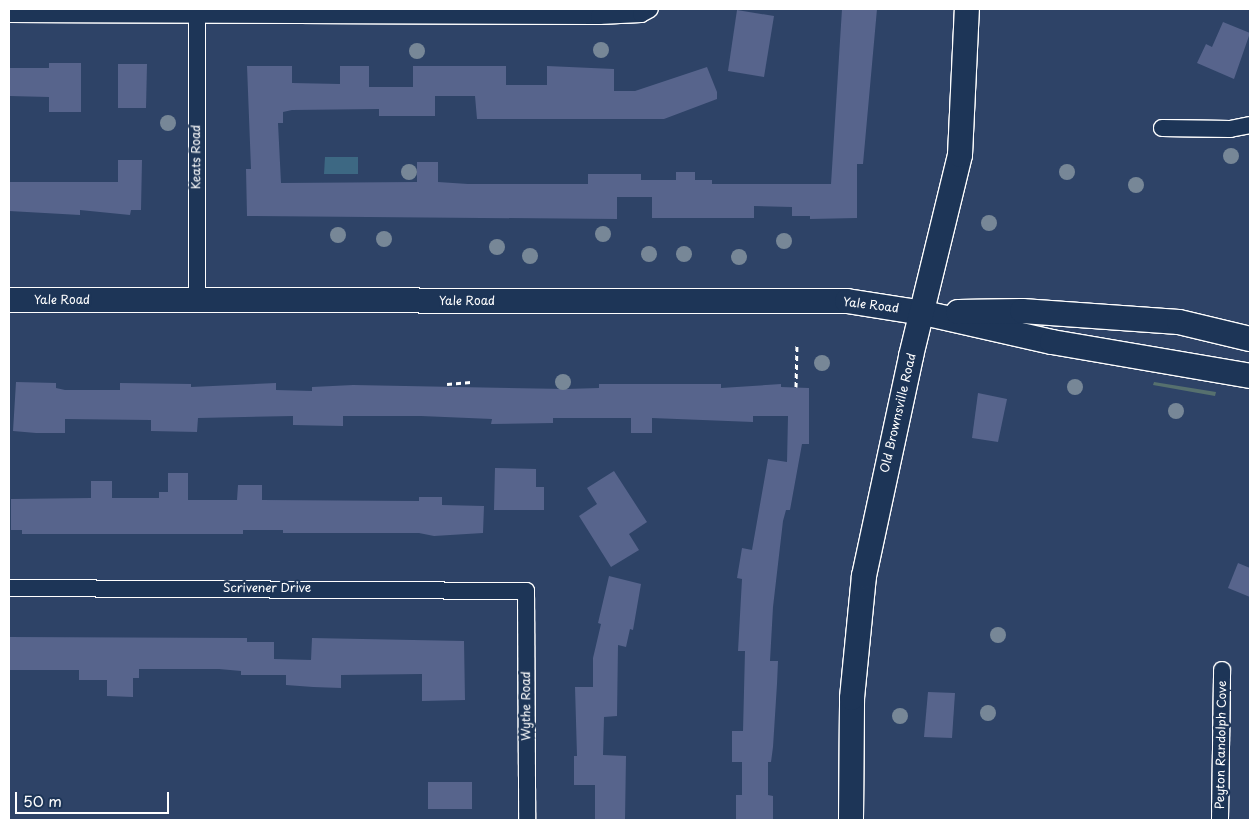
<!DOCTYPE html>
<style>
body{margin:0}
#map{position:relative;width:1259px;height:829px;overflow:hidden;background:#2e4367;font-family:"Playpen Sans",sans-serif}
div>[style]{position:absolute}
.green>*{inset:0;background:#56706e}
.water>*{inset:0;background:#3d6883}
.building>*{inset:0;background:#57648c}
.path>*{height:3px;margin-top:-1.5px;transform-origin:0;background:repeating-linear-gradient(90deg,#fff 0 5px,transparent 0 9px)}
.roads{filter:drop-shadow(1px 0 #fff) drop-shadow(-1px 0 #fff) drop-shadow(0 1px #fff) drop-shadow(0 -1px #fff)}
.minor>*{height:16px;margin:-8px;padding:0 8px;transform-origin:8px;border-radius:8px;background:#1d3557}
.secondary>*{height:24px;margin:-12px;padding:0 12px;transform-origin:12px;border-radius:12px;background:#1d3557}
.trees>*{width:16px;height:16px;margin:-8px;border-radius:50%;background:#778797}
span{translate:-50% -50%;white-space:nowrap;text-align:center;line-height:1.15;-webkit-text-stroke:5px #1d3557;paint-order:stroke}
.street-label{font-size:12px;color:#fff}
.frame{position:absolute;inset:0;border:10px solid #fff;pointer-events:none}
.scale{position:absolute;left:15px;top:792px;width:154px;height:22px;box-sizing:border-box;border:2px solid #fff;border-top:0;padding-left:6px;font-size:15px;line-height:18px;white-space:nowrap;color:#fff;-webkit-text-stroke:4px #1d3557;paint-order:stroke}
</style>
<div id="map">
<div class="green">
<div style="clip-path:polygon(1154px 382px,1216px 392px,1215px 396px,1153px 385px)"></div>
</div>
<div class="water">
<div style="clip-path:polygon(325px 157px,358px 157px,358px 174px,324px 174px)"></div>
</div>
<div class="building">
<div style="clip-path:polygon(842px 9px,877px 9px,863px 164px,857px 164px,857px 218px,810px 219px,810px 216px,792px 216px,792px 207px,754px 206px,754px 218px,652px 218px,652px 197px,617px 197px,617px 219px,247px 216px,246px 169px,251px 169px,247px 66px,292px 66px,292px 83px,340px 84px,340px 66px,369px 66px,369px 87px,413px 87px,413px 66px,506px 66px,506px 85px,547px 85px,547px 66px,614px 69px,614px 91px,635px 91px,707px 67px,717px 92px,717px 99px,664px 119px,477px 119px,475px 96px,435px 96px,435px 116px,379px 116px,379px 109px,292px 110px,283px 112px,283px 123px,278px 123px,281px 183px,417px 182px,417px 162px,438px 162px,438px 182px,468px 184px,588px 184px,588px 174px,641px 174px,641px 180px,676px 180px,676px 172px,695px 172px,695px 180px,712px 180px,712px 184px,831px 184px)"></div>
<div style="clip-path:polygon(737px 10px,774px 16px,764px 77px,728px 71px)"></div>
<div style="clip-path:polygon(1223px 22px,1250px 33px,1234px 79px,1197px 63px,1206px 44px,1212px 47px)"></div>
<div style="clip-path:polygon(49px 63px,81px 63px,81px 112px,49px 112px,49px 97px,9px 96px,9px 68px,49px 68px)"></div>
<div style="clip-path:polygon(118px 64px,147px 64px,146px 108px,118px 108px)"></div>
<div style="clip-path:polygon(118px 160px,142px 160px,141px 210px,131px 210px,130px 215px,80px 210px,80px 215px,9px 211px,9px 182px,118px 182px)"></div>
<div style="clip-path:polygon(16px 382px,56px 383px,56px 388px,65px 390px,120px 390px,120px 383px,191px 384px,191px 387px,276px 383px,276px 390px,312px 391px,312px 387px,353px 385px,566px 389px,599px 388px,599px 384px,721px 384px,721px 388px,781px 384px,781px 387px,809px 388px,809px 444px,802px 444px,790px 510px,786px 510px,783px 521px,773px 607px,770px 661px,778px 661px,777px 684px,773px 747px,771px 762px,768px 762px,768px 795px,773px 796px,773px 820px,736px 820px,736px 795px,742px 795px,742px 762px,732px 762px,732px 731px,743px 731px,745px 651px,738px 651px,742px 579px,737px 578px,742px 548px,752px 550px,768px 459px,787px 462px,788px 416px,753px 416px,753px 422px,652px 418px,652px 433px,631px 433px,631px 418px,553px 418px,553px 423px,491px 424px,492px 419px,421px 416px,343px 416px,343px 426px,293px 425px,293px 416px,198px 418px,197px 432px,151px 431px,151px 420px,65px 419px,65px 433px,36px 433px,13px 431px)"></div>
<div style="clip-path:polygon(978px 393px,1007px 399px,998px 442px,972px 438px)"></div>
<div style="clip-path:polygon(495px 468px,536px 469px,536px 487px,544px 487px,544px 510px,494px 510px)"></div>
<div style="clip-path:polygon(614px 471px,647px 522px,629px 534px,639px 550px,611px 567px,579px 516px,597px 504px,587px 488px)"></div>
<div style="clip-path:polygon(168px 473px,188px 473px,188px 500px,237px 500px,238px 485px,262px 485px,262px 500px,419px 501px,419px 497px,442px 497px,442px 505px,484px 506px,483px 533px,434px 536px,419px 533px,283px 533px,283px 530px,243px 530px,243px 534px,22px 534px,22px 530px,11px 530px,11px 499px,91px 498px,91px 481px,112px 481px,112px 498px,159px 498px,159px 492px,168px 492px)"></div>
<div style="clip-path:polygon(1238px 563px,1250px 568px,1250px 597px,1228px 588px)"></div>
<div style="clip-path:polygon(609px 576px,641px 584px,633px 630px,630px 629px,626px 647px,618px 645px,617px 716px,604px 717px,603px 755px,626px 756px,625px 820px,595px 820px,595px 785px,574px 785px,574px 756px,577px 756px,575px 687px,593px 687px,593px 658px,601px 624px,598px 623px)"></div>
<div style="clip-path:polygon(9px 637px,247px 638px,247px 642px,274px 642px,274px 659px,311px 660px,312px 638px,464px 641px,465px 700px,422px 701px,422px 674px,341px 675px,341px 688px,313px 687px,286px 685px,286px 675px,241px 675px,241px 671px,219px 669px,139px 669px,139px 678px,133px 678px,133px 697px,107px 696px,107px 680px,79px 680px,79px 670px,9px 670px)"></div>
<div style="clip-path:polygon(928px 692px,955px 693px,952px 738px,924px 737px)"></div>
<div style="clip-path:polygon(428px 782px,472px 782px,472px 809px,428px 809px)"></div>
</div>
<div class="path">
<div style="left:447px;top:384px;width:24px;rotate:-5deg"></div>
<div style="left:796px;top:387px;width:44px;rotate:-88.7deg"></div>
</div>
<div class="roads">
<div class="minor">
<div style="left:9px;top:14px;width:590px;rotate:0.19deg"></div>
<div style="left:599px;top:16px;width:42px;rotate:-2.7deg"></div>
<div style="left:641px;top:14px;width:10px;rotate:-29deg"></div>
<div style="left:1162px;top:128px;width:68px;rotate:0.8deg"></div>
<div style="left:1230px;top:129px;width:20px;rotate:-11deg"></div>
<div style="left:197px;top:300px;width:285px;rotate:-90deg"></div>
<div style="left:9px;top:588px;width:517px;rotate:0.33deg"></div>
<div style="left:526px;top:591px;width:229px;rotate:89.7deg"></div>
<div style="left:1220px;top:820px;width:150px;rotate:-89.2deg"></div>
</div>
<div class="secondary">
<div style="left:9px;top:300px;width:838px;rotate:0.07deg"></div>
<div style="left:847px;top:301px;width:78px;rotate:8.9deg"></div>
<div style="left:924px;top:313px;width:131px;rotate:12.8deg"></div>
<div style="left:1052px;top:342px;width:201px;rotate:9.7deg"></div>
<div style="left:958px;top:312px;width:64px;rotate:-0.9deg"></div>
<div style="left:1022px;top:311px;width:157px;rotate:4deg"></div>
<div style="left:1179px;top:322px;width:73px;rotate:13.5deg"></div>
<div style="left:851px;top:820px;width:122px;rotate:-89.5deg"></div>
<div style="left:852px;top:698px;width:123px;rotate:-84.4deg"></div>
<div style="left:864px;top:576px;width:225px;rotate:-77.9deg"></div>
<div style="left:911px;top:356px;width:207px;rotate:-76.3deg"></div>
<div style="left:960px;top:155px;width:146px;rotate:-87.3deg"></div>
</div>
</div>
<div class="trees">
<div style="left:601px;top:50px"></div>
<div style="left:417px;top:51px"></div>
<div style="left:168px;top:123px"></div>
<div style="left:1231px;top:156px"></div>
<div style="left:409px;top:172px"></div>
<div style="left:1067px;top:172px"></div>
<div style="left:1136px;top:185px"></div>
<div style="left:989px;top:223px"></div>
<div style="left:603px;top:234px"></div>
<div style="left:338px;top:235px"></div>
<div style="left:384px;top:239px"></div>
<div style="left:784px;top:241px"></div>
<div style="left:497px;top:247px"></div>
<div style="left:649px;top:254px"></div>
<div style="left:684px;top:254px"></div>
<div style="left:530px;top:256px"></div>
<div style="left:739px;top:257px"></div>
<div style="left:822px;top:363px"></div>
<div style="left:563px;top:382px"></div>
<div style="left:1075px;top:387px"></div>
<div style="left:1176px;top:411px"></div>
<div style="left:998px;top:635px"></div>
<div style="left:988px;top:713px"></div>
<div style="left:900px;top:716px"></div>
</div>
<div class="street-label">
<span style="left:196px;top:157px;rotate:-90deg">Keats Road</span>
<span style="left:62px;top:300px">Yale Road</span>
<span style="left:467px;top:301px">Yale Road</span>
<span style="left:871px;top:305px;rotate:7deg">Yale Road</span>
<span style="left:898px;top:413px;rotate:-77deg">Old Brownsville Road</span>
<span style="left:267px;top:588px">Scrivener Drive</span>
<span style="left:526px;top:706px;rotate:-90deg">Wythe Road</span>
<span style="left:1221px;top:745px;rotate:-89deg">Peyton Randolph Cove</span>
</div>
<div class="frame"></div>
<div class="scale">50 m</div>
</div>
